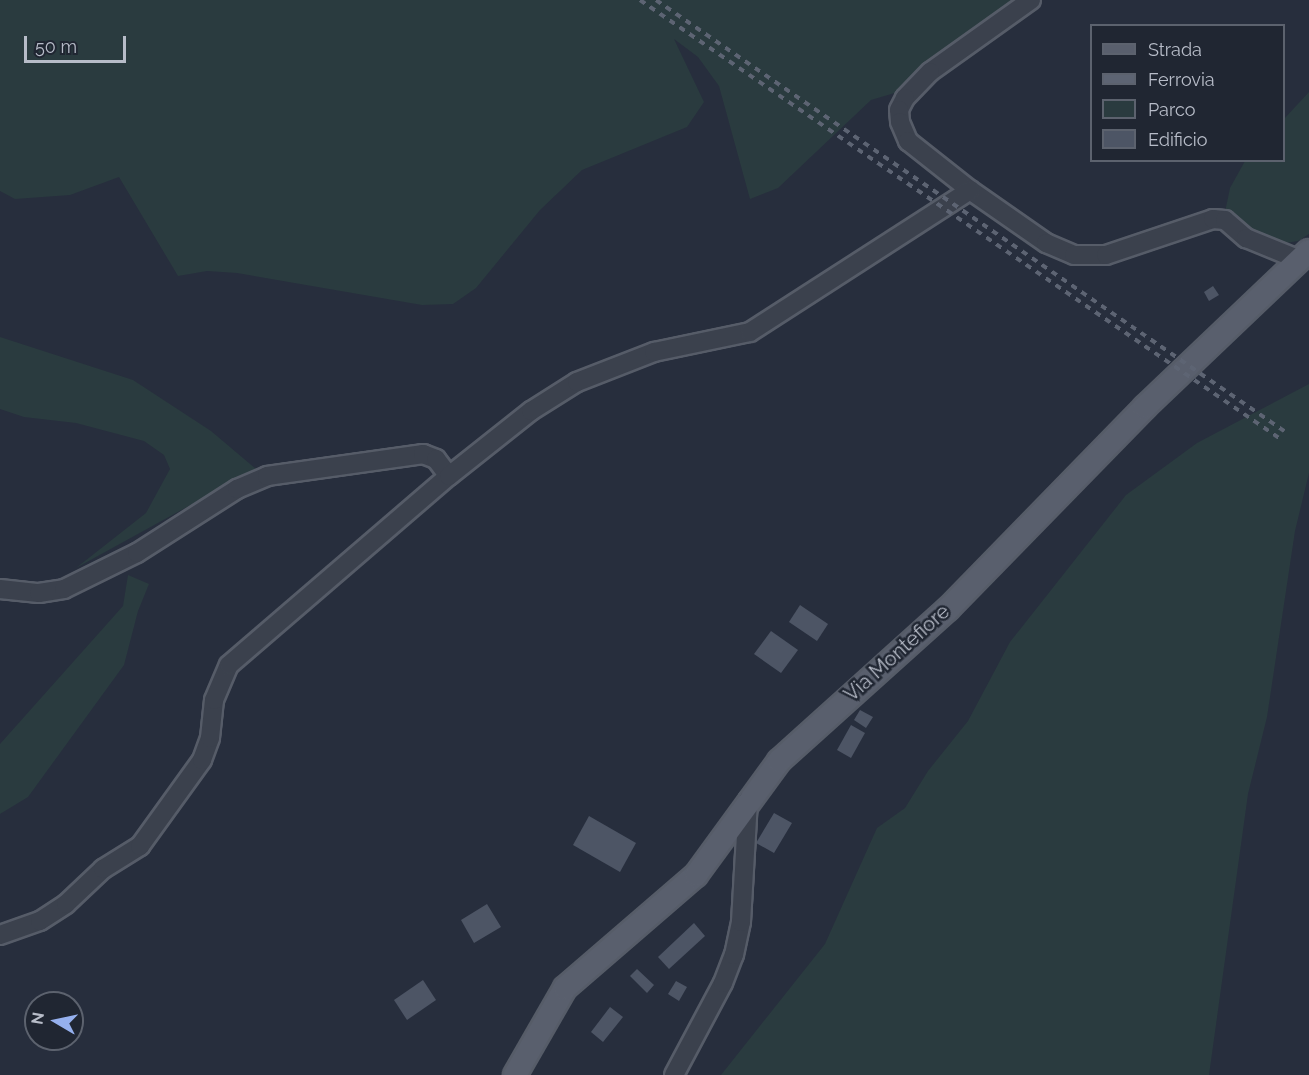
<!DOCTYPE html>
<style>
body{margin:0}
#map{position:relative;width:1309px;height:1075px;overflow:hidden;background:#272e3d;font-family:Raleway,sans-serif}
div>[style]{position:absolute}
.green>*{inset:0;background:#2a3b3f}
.building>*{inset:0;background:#4d5565}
.roads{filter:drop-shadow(2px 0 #565c68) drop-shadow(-2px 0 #565c68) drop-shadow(0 2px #565c68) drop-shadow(0 -2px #565c68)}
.minor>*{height:18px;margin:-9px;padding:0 9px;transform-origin:9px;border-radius:9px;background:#3b414d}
.major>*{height:22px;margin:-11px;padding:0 11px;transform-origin:11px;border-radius:11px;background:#595f6d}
.rail>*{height:4px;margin-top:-2px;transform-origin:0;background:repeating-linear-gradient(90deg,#5d6473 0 6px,transparent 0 12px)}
span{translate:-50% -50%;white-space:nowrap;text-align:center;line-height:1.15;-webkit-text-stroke:5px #202632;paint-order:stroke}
.street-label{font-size:20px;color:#b7bcc8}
.legend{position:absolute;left:1090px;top:24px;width:195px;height:138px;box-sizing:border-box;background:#202632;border:2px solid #5c626e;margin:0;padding:8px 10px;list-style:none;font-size:18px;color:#b7bcc8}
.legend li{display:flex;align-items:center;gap:12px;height:30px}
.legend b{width:30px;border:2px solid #5c626e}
.north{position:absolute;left:24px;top:991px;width:60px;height:60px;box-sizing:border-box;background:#202632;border:2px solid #5c626e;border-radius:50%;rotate:279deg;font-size:16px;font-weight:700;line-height:24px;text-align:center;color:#b7bcc8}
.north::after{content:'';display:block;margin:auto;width:21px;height:27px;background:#95b0ee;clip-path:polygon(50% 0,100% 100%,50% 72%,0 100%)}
.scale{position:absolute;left:24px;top:36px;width:102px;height:27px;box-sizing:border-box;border:3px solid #b7bcc8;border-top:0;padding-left:8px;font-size:18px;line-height:21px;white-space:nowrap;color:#b7bcc8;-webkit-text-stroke:4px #202632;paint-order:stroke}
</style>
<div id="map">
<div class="green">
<div style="clip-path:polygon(0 0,1019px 0,908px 89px,871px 100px,778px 188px,750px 199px,719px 86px,698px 57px,674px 39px,704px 102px,687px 127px,582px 170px,540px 210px,476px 288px,453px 304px,422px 305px,237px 273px,207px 271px,178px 276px,119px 177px,70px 195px,15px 199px,0 191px)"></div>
<div style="clip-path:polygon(1309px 92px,1309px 234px,1298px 241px,1279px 244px,1262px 239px,1225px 212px,1230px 188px,1245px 161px,1284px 160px,1284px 119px)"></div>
<div style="clip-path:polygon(0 337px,133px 380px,211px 431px,256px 469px,76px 568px,146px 513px,170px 469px,164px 455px,144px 441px,76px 423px,24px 417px,0 409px)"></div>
<div style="clip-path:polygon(1309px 384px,1309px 473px,1295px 531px,1267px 717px,1248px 794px,1209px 1075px,721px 1075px,825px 944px,877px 828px,905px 808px,928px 771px,968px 721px,1010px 642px,1126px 495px,1197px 443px)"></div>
<div style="clip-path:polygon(128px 575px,149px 584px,138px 611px,124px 665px,28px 797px,0 814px,0 744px,123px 606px)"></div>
</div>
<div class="building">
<div style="clip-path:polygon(1213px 286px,1219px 295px,1209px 301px,1204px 292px)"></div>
<div style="clip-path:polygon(800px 605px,828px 624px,817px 641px,789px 622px)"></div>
<div style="clip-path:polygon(771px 631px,798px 650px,781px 673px,754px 654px)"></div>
<div style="clip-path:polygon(860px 710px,873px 717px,866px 728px,854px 720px)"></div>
<div style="clip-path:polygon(851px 725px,865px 733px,851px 758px,837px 750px)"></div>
<div style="clip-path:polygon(774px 813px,792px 823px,774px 853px,756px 843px)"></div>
<div style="clip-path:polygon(589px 816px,636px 843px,620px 872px,573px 845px)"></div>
<div style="clip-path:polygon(487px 904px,501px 927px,474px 943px,461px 920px)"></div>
<div style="clip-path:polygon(694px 923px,705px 936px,669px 969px,658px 957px)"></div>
<div style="clip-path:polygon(637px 969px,654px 985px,647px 993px,630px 976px)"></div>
<div style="clip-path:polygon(423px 980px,436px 1000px,407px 1020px,394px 1000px)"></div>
<div style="clip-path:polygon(676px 981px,687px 987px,679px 1001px,668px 994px)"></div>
<div style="clip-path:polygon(610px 1007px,623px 1017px,603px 1042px,591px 1032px)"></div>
</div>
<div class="roads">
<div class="minor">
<div style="left:1031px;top:0;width:124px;rotate:144.5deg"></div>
<div style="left:930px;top:72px;width:36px;rotate:134deg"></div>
<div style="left:905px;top:98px;width:13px;rotate:117deg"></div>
<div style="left:899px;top:110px;width:12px;rotate:85deg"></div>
<div style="left:900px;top:122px;width:21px;rotate:67deg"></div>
<div style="left:908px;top:141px;width:79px;rotate:38.3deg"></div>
<div style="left:970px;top:190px;width:93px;rotate:34.9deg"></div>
<div style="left:1046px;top:243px;width:30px;rotate:23deg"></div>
<div style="left:1074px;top:255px;width:32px"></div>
<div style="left:1106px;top:255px;width:113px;rotate:-18.6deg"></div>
<div style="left:1213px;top:219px;width:12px;rotate:5deg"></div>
<div style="left:1225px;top:220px;width:28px;rotate:41deg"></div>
<div style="left:1246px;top:238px;width:58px;rotate:22.2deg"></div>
<div style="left:0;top:589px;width:39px;rotate:6deg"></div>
<div style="left:39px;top:593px;width:25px;rotate:-9deg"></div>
<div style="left:64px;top:589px;width:81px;rotate:-26.3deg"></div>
<div style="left:137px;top:553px;width:119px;rotate:-32.6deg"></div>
<div style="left:237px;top:489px;width:33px;rotate:-23deg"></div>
<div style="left:267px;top:476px;width:158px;rotate:-8deg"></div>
<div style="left:423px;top:454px;width:14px;rotate:21deg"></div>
<div style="left:436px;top:459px;width:21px;rotate:53deg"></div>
<div style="left:0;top:935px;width:42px;rotate:-19.3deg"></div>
<div style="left:40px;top:921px;width:31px;rotate:-33deg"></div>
<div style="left:66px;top:904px;width:51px;rotate:-43.4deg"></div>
<div style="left:103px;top:869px;width:44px;rotate:-31.9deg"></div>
<div style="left:140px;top:846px;width:106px;rotate:-54.2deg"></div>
<div style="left:202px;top:760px;width:23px;rotate:-70deg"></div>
<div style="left:210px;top:738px;width:38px;rotate:-84deg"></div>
<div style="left:214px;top:700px;width:38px;rotate:-67deg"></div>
<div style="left:229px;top:665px;width:290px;rotate:-40.7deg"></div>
<div style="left:449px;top:476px;width:105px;rotate:-38.4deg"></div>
<div style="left:531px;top:411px;width:54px;rotate:-32.2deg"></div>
<div style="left:577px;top:382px;width:83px;rotate:-21.3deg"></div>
<div style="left:654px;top:352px;width:98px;rotate:-11.8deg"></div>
<div style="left:750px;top:332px;width:262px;rotate:-32.8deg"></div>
<div style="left:674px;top:1075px;width:104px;rotate:-62deg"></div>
<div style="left:723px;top:983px;width:30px;rotate:-69deg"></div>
<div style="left:734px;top:955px;width:34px;rotate:-78deg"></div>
<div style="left:741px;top:922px;width:122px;rotate:-86.7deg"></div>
</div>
<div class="major">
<div style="left:515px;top:1075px;width:100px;rotate:-60.1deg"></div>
<div style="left:565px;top:988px;width:173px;rotate:-40.8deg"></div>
<div style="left:696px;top:875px;width:141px;rotate:-53.9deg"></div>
<div style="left:779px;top:761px;width:227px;rotate:-42deg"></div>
<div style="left:948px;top:609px;width:282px;rotate:-45.7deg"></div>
<div style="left:1145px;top:407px;width:226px;rotate:-43.6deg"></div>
</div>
</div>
<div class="rail">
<div style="left:640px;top:0;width:775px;rotate:34.43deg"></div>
<div style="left:656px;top:0;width:762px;rotate:34.46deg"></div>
</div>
<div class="street-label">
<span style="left:897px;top:653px;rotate:-42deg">Via Montefiore</span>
</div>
<ul class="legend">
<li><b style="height:8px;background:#595f6d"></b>Strada</li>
<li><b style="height:8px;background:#5d6473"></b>Ferrovia</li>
<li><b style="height:16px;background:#2a3b3f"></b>Parco</li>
<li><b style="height:16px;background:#4d5565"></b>Edificio</li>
</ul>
<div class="north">N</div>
<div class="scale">50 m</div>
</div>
